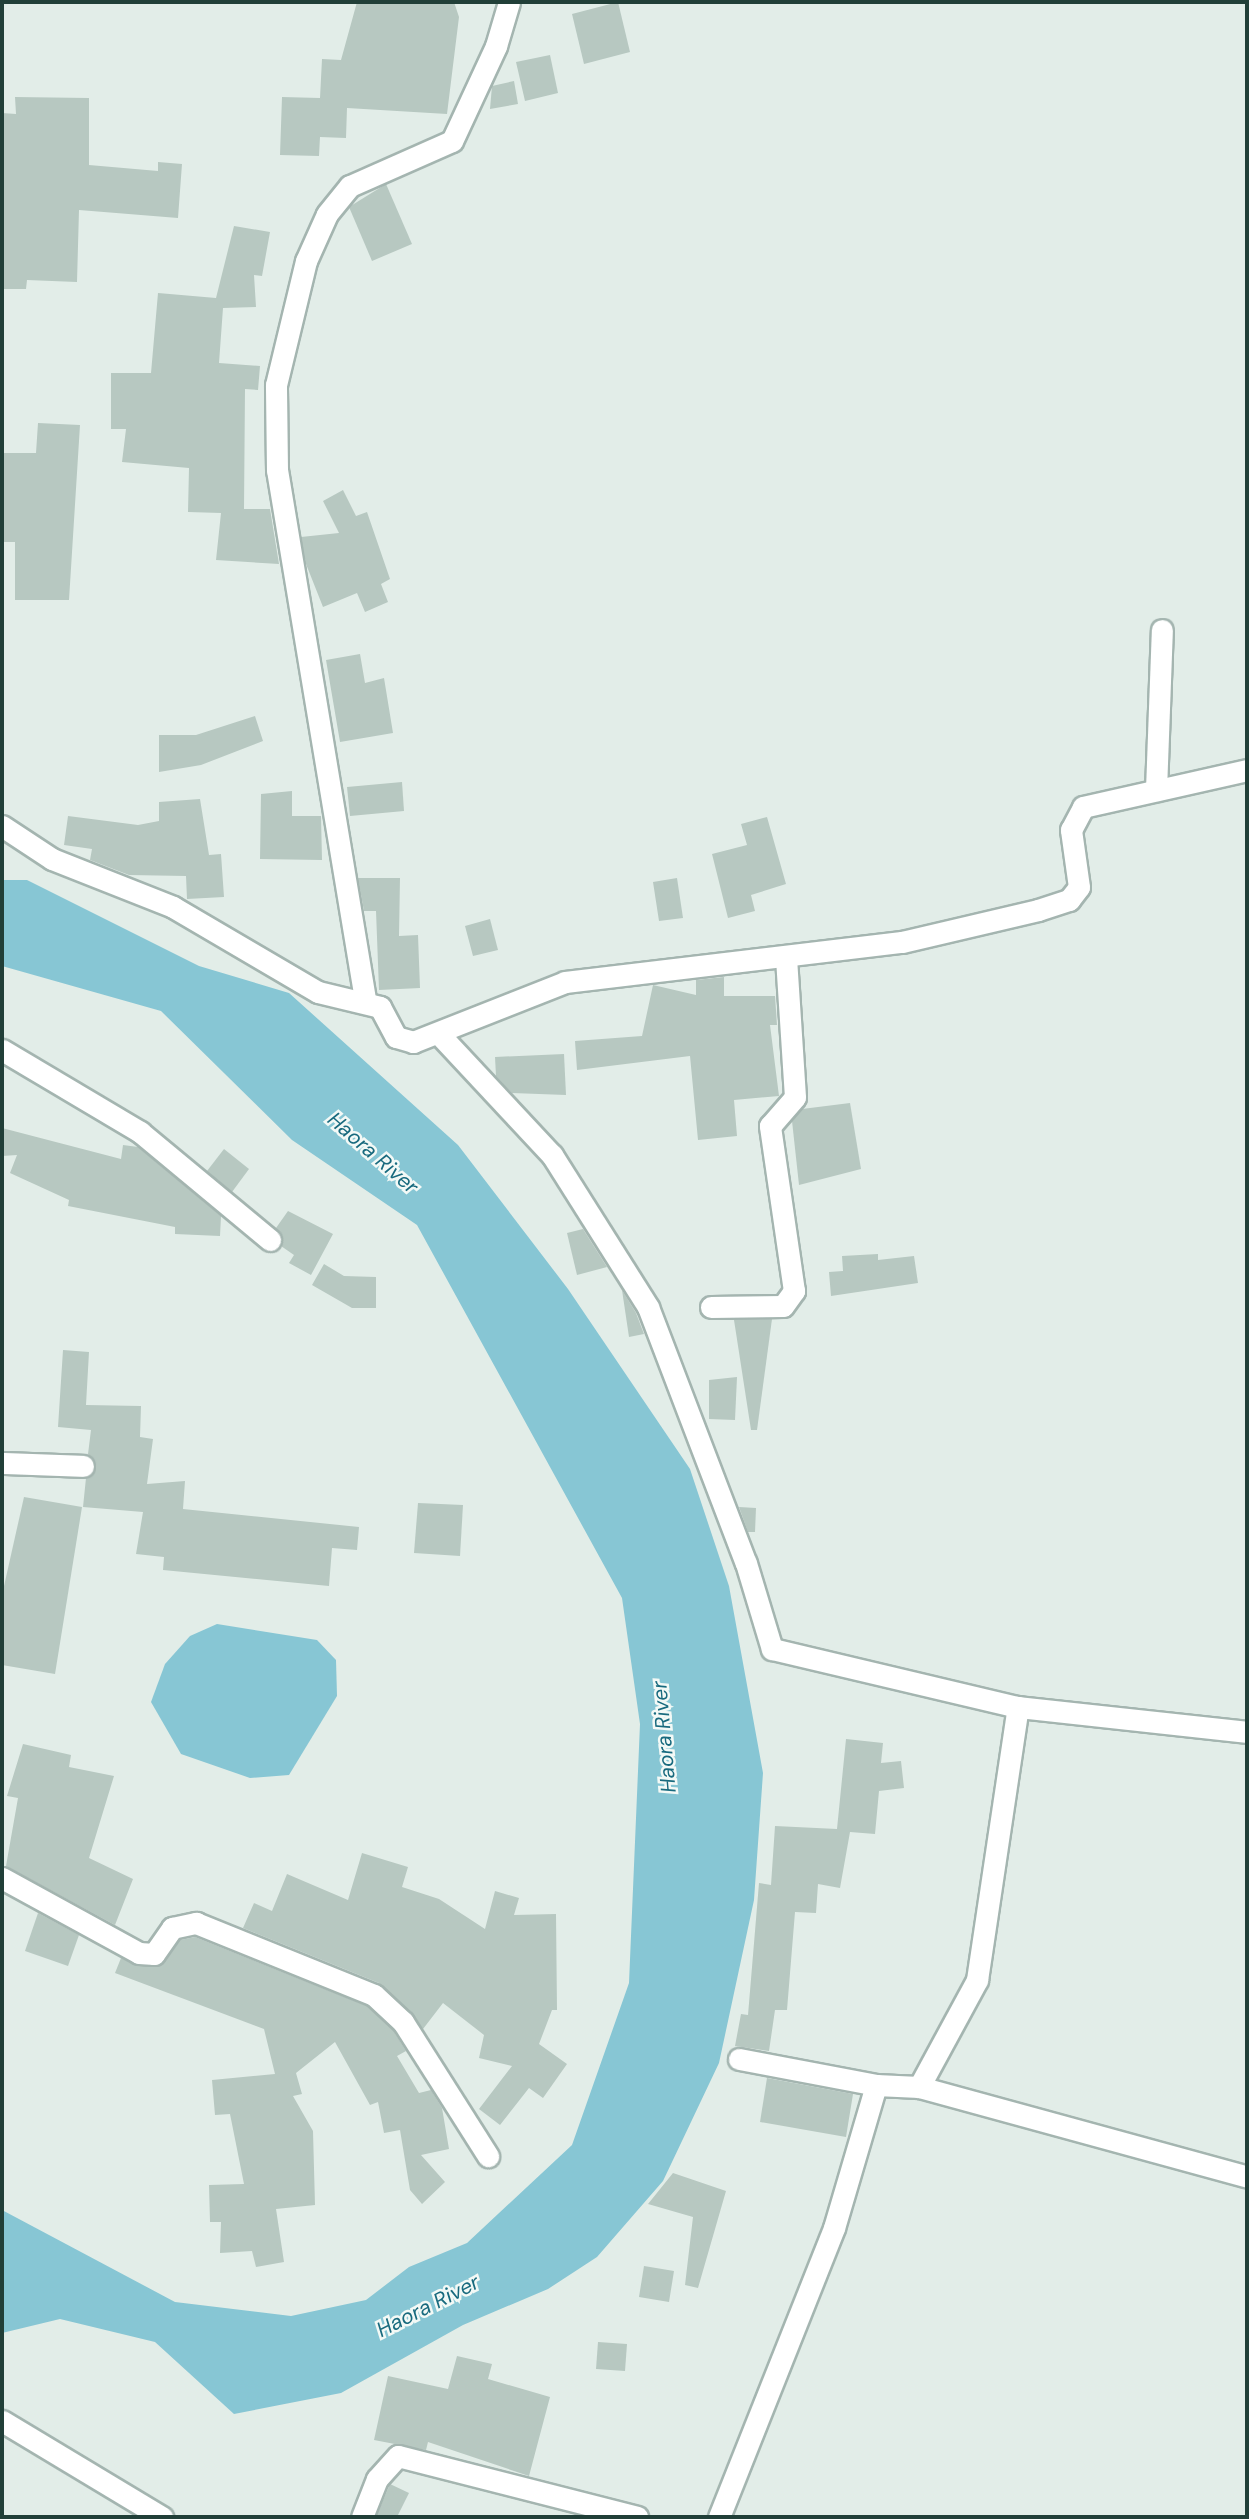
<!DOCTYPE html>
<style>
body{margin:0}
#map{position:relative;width:1249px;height:2519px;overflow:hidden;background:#e2ede8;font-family:"DM Sans",sans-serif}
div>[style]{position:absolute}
.water>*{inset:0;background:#87c6d4}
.building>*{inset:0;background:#b7c8c1}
.roads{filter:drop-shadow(2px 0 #a4b5b0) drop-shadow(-2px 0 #a4b5b0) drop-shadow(0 2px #a4b5b0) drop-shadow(0 -2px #a4b5b0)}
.minor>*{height:21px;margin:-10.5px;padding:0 10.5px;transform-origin:10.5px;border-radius:10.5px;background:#fff}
span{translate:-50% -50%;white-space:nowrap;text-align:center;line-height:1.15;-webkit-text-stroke:5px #f3f9f6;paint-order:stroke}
.water-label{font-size:21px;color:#186a7e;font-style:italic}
.frame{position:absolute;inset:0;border:4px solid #213f38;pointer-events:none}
</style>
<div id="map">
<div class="water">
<div style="clip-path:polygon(2px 880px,27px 880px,199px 966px,289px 993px,458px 1145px,568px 1289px,690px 1469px,729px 1586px,763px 1773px,754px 1900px,719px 2063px,663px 2181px,597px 2257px,548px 2289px,463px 2325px,341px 2393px,234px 2414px,155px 2342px,60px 2319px,2px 2333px,2px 2210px,175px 2302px,291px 2316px,366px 2300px,409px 2267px,467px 2243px,572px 2145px,629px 1983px,640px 1724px,622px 1598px,417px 1225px,292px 1140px,161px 1011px,2px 966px)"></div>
<div style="clip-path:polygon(217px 1624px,317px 1640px,336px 1660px,337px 1696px,289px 1775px,250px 1778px,181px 1754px,151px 1702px,165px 1664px,190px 1636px)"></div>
</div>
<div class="building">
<div style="clip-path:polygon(357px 2px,454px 2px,459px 17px,447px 114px,347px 108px,346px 138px,320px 137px,319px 156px,280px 155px,282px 97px,320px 98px,322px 59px,341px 60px)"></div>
<div style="clip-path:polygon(618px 2px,630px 52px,584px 64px,572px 14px)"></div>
<div style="clip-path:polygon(550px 55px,558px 93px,525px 101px,516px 62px)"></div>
<div style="clip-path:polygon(514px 81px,518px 104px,490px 109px,492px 86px)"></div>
<div style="clip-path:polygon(15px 97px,89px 98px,89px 165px,158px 171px,158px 162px,182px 164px,178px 218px,79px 210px,77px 282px,27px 280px,26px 289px,4px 289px,2px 113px,16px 114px)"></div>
<div style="clip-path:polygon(386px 184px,412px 244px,372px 261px,349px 207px)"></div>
<div style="clip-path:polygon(234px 226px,270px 232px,262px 276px,254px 275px,256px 307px,223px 308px,219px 363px,260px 366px,258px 390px,245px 389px,244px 509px,270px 509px,279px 564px,216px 560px,221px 513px,188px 512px,189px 468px,122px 462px,126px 429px,111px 429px,111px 373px,151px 373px,158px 293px,216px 298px)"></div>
<div style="clip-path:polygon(38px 423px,80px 425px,69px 600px,15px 600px,15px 542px,2px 542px,2px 453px,36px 453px)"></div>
<div style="clip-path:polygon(343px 490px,356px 516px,367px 512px,390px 579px,381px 584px,388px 602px,365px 612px,357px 593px,323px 607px,306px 564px,301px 537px,339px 533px,323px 501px)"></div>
<div style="clip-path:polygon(360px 654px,365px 683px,384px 678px,393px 733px,340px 742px,326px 660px)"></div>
<div style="clip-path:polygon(255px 716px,263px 741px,201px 765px,159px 772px,159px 735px,196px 735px)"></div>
<div style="clip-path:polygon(402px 782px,404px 811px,350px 816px,347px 787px)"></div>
<div style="clip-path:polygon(292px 791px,292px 816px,321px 816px,322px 860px,260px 859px,261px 794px)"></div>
<div style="clip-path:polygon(200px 799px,209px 855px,221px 854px,224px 897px,187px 899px,186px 876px,129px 875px,90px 860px,92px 849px,64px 845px,68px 816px,138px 825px,159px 821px,159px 802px)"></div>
<div style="clip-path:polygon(767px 817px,786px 884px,751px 895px,755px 911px,728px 918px,712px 854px,747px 845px,741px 824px)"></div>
<div style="clip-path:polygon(358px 878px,400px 878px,399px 936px,418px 935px,420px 988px,379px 990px,376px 911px,364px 911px)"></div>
<div style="clip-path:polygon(677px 878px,683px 918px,659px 921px,653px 882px)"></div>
<div style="clip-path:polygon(490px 919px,498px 950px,473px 956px,465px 926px)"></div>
<div style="clip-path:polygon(724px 977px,724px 996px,775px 996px,777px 1025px,770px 1025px,779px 1096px,734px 1100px,737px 1136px,698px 1140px,690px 1056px,577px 1070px,575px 1041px,642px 1036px,653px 985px,696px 995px,696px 980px)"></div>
<div style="clip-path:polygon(564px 1054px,566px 1095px,512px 1093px,496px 1076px,495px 1057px)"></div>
<div style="clip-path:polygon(850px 1103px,861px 1169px,799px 1185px,792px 1121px,802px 1109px)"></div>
<div style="clip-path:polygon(2px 1128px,121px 1159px,123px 1145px,138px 1147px,221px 1216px,220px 1236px,175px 1234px,175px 1227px,68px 1206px,69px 1200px,10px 1173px,17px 1155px,2px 1156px)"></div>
<div style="clip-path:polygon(224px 1149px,249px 1169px,232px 1192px,207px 1171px)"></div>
<div style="clip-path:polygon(288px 1211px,333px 1234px,311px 1275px,289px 1263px,294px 1255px,281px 1246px,276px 1228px)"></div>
<div style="clip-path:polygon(583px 1229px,607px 1267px,577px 1275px,567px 1233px)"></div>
<div style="clip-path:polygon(878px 1254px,878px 1260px,914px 1256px,918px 1283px,831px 1296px,829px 1272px,843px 1271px,842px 1256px)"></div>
<div style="clip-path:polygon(324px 1264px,344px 1276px,376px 1277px,376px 1308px,352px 1308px,312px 1285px)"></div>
<div style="clip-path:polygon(622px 1290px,636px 1313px,644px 1334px,629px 1337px)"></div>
<div style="clip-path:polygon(772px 1319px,757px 1430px,751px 1430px,734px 1320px)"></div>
<div style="clip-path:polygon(63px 1350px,89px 1352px,86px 1405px,141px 1406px,140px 1437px,153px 1439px,147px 1484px,185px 1481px,183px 1509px,359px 1527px,357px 1550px,332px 1548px,329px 1586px,163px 1570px,164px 1557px,136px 1554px,143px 1512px,83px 1507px,86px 1478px,96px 1466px,88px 1454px,91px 1430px,58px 1427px)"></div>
<div style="clip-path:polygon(737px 1377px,735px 1420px,709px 1419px,709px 1380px)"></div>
<div style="clip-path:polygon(24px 1497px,82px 1507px,55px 1674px,2px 1665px,2px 1595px)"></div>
<div style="clip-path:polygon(418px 1503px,463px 1505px,460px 1556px,414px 1553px)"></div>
<div style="clip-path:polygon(739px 1507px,756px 1508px,755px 1532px,748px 1532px)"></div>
<div style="clip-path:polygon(846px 1739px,883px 1743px,881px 1763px,901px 1761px,904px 1788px,879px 1791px,875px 1834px,850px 1832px,840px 1888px,818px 1884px,816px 1913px,795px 1912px,787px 2010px,775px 2010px,769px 2051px,735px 2046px,741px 2014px,748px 2015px,759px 1883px,771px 1885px,775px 1826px,837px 1829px)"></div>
<div style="clip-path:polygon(23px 1744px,71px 1755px,69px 1767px,114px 1776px,89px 1858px,133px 1879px,115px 1925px,6px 1866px,18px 1798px,7px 1796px)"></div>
<div style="clip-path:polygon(362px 1853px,408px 1867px,402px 1887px,439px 1899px,485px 1929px,495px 1891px,519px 1898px,514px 1915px,556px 1914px,557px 2010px,552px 2010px,539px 2044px,567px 2064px,543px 2098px,529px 2088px,500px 2125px,479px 2109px,512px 2066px,479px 2058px,484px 2035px,443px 2003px,423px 2029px,379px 1983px,243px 1928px,254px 1903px,272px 1911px,287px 1874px,348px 1900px)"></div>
<div style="clip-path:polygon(38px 1913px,79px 1935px,68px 1966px,25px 1951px)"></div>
<div style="clip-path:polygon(195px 1937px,367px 2006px,393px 2030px,406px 2051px,397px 2056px,419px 2093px,431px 2090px,442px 2108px,449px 2149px,421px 2155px,445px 2182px,422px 2204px,410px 2190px,400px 2130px,384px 2133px,378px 2102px,370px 2105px,335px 2042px,296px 2073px,302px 2094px,293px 2096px,313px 2131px,315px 2205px,276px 2209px,284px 2262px,256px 2267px,252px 2251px,220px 2253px,221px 2222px,210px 2222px,209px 2185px,244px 2184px,230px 2114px,215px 2115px,212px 2080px,275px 2074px,264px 2029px,115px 1973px,121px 1958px,159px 1966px,180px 1940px)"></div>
<div style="clip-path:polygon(767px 2078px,853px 2094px,846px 2137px,760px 2122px)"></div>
<div style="clip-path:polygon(673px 2173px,726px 2191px,698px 2288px,685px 2285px,693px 2217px,648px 2204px)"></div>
<div style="clip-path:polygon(644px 2266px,674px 2271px,669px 2302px,639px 2297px)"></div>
<div style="clip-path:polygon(598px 2342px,627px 2344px,625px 2371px,596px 2369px)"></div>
<div style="clip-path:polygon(457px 2356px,492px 2364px,488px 2379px,550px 2397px,529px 2476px,428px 2442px,426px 2450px,374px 2440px,388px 2376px,448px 2389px)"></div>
<div style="clip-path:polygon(390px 2484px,409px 2493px,397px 2517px,376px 2517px)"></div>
</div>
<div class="roads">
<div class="minor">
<div style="left:1156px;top:790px;width:160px;rotate:-87.9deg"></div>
<div style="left:2px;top:826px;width:60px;rotate:33.4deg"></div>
<div style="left:52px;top:859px;width:130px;rotate:21.6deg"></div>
<div style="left:173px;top:907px;width:168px;rotate:30.4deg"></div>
<div style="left:318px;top:992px;width:64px;rotate:13.6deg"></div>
<div style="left:380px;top:1007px;width:34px;rotate:62deg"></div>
<div style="left:396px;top:1037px;width:18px;rotate:16deg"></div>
<div style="left:413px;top:1042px;width:163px;rotate:-21.5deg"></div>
<div style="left:565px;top:982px;width:339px;rotate:-6.8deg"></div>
<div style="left:902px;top:942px;width:140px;rotate:-13.2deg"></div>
<div style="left:1038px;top:910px;width:33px;rotate:-18deg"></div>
<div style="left:1069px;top:900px;width:16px;rotate:-52deg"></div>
<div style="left:1079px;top:887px;width:58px;rotate:-98deg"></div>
<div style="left:1071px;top:830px;width:26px;rotate:-62deg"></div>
<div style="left:1083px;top:807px;width:168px;rotate:-12.7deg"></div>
<div style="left:365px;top:999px;width:536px;rotate:-99.44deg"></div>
<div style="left:277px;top:470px;width:85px;rotate:-90.7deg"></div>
<div style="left:276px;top:385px;width:128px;rotate:-76.4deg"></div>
<div style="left:306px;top:261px;width:51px;rotate:-65.9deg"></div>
<div style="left:327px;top:214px;width:36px;rotate:-51deg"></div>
<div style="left:350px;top:186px;width:111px;rotate:-23.8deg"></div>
<div style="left:452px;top:141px;width:105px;rotate:-65.1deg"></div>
<div style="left:496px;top:46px;width:46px;rotate:-73.5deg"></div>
<div style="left:439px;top:1034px;width:166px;rotate:47deg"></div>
<div style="left:552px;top:1155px;width:180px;rotate:57.7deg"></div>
<div style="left:648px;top:1307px;width:274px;rotate:69.1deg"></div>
<div style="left:746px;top:1563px;width:90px;rotate:73.2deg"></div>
<div style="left:772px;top:1649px;width:253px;rotate:13.3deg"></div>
<div style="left:2px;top:1050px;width:161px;rotate:30.7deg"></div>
<div style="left:140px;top:1132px;width:169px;rotate:39.7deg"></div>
<div style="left:711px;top:1307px;width:72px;rotate:-0.8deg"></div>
<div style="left:783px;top:1306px;width:19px;rotate:-54deg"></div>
<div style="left:794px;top:1291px;width:167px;rotate:-98.3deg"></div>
<div style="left:770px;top:1126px;width:38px;rotate:-49deg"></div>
<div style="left:795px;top:1097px;width:141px;rotate:-93.7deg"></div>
<div style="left:2px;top:1463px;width:81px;rotate:2.1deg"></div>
<div style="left:2px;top:1878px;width:156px;rotate:28.7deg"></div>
<div style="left:139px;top:1953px;width:15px;rotate:4deg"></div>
<div style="left:154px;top:1954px;width:32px;rotate:-55deg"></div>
<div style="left:172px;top:1928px;width:25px;rotate:-12deg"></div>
<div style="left:196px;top:1923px;width:192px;rotate:22deg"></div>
<div style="left:374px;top:1995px;width:40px;rotate:43deg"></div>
<div style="left:403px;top:2022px;width:159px;rotate:57.6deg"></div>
<div style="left:739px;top:2059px;width:139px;rotate:10.7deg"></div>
<div style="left:919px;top:2087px;width:122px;rotate:-61.5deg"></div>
<div style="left:977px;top:1980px;width:276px;rotate:-81.5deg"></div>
<div style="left:1018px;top:1707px;width:230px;rotate:6.2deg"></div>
<div style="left:2px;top:2421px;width:187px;rotate:31deg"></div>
<div style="left:362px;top:2517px;width:41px;rotate:-68.5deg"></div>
<div style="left:377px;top:2479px;width:31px;rotate:-48deg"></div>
<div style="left:398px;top:2456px;width:247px;rotate:14.3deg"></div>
<div style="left:719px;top:2517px;width:311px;rotate:-68.3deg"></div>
<div style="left:834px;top:2228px;width:149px;rotate:-73.6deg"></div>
<div style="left:876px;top:2085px;width:43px;rotate:2.7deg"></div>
<div style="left:919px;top:2087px;width:340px;rotate:15.3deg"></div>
</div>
</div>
<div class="water-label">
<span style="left:373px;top:1153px;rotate:41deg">Haora River</span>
<span style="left:664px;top:1737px;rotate:-95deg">Haora River</span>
<span style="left:428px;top:2306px;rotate:-27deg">Haora River</span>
</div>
<div class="frame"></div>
</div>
